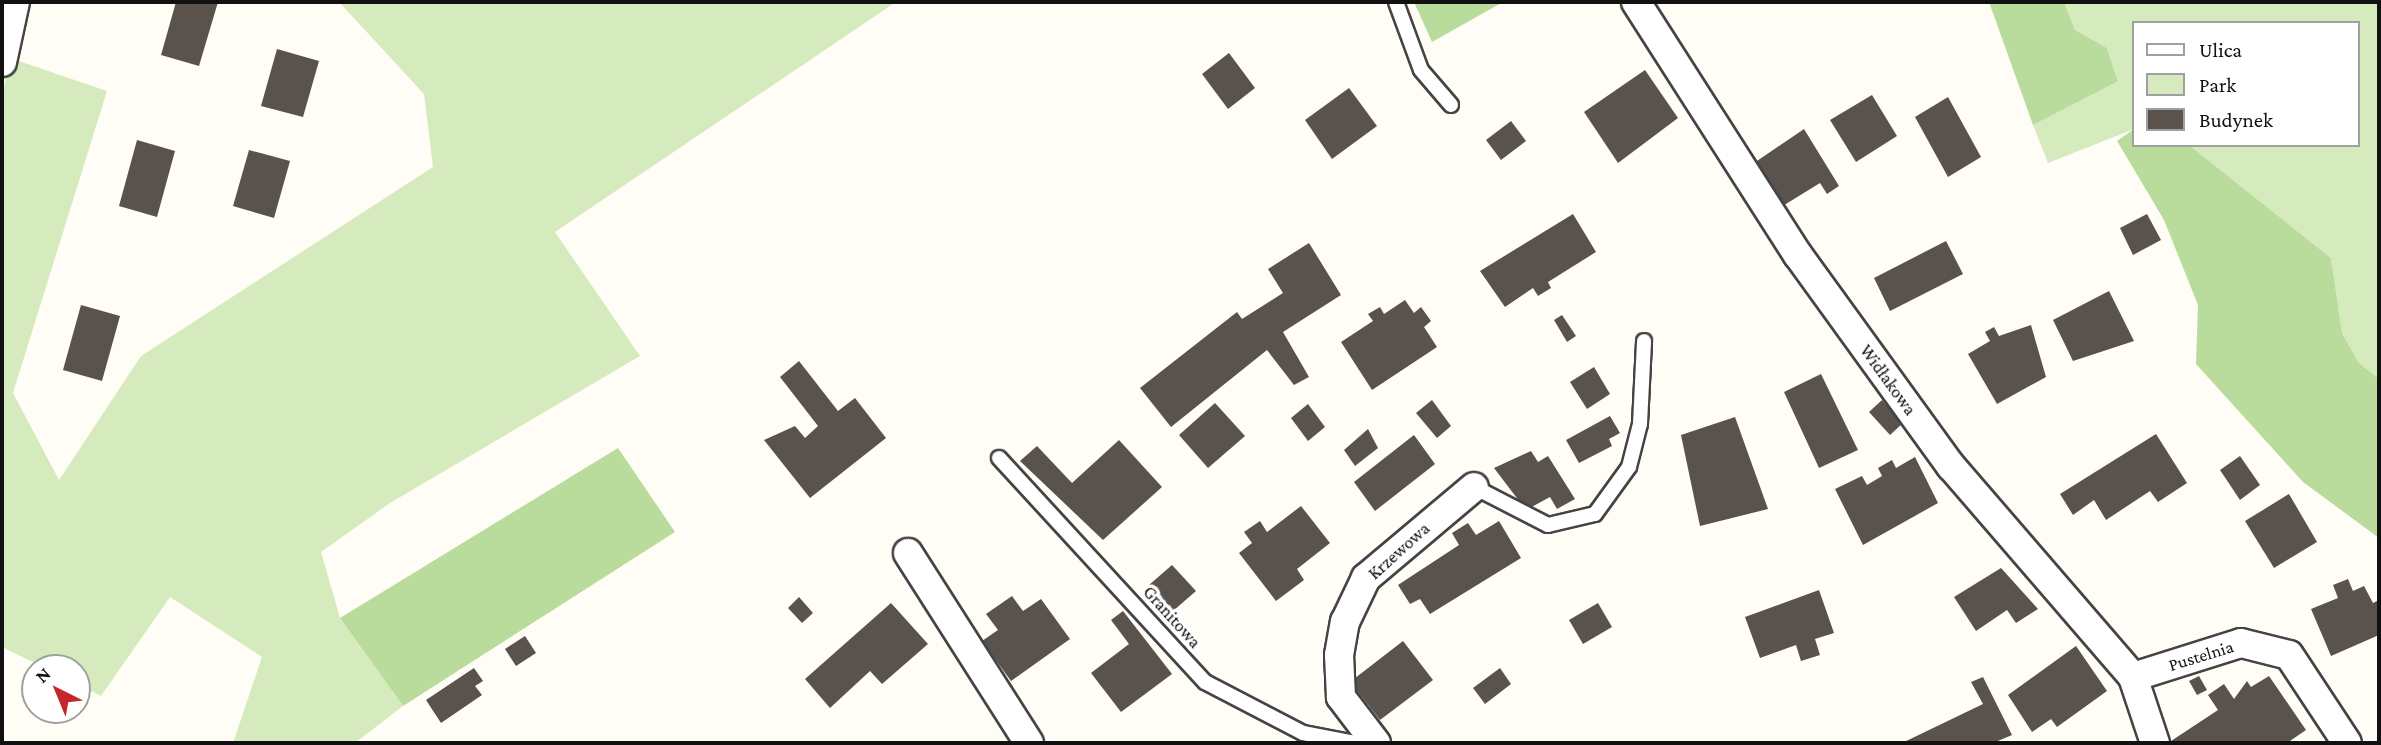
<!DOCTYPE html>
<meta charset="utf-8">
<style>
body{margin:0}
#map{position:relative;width:2381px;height:745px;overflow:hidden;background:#fffdf5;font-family:"Crimson Pro",serif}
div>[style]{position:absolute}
.green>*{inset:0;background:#d5ebbd}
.forest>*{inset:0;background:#b9dc9c}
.building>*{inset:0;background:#5a524d}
.roads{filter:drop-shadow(2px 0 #444) drop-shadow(-2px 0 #444) drop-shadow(0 2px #444) drop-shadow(0 -2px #444)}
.service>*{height:14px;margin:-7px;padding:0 7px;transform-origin:7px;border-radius:7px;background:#fff}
.minor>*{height:28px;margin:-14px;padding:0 14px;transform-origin:14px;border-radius:14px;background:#fff}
span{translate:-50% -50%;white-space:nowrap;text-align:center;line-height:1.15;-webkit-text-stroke:7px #fff;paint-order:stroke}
.street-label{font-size:18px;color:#111}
.frame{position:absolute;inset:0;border:4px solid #111;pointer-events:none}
.legend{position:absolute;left:2132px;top:21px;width:228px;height:126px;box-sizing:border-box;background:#fff;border:2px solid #a0a0a0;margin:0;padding:9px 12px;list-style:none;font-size:21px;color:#111}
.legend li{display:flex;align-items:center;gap:14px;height:35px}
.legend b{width:35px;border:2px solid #a0a0a0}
.north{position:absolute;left:21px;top:654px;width:70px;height:70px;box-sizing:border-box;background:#fff;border:2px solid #a0a0a0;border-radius:50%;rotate:317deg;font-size:19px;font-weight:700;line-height:28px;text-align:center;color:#111}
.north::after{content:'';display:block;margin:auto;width:24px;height:32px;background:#c4262e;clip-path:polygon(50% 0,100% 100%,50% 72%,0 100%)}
</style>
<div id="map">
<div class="green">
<div style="clip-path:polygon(339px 2px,896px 2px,555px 232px,640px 356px,390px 503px,321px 552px,340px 618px,403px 706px,355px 743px,233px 743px,262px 657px,170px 597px,101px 696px,77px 684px,77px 668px,45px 668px,2px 647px,2px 98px,10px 58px,107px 91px,13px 393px,59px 480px,141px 356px,433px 167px,424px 94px)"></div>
<div style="clip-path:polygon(2064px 2px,2379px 2px,2379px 379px,2359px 363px,2342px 333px,2331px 258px,2189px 145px,2358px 145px,2358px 23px,2134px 23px,2134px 129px,2048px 163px,2033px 125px,2118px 80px,2107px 48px,2075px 30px)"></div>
</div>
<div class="forest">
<div style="clip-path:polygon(1414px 2px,1503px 2px,1432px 42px)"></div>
<div style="clip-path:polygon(1989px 2px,2064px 2px,2075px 30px,2107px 48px,2118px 81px,2033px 125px)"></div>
<div style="clip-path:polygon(2134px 129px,2134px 145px,2189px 145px,2331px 258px,2342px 333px,2359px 363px,2379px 379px,2379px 538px,2303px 482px,2196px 364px,2198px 305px,2164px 220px,2117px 141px)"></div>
<div style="clip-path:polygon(618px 448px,675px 532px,403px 706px,340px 618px)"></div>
</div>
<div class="building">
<div style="clip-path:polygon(176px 2px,218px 2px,199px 66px,161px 55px)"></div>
<div style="clip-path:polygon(277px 49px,319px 61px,303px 117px,261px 106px)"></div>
<div style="clip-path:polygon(1229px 53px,1255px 88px,1228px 109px,1202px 74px)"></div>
<div style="clip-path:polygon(1645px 70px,1678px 118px,1618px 163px,1584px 112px)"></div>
<div style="clip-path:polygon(1349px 88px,1377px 126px,1332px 159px,1305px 120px)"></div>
<div style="clip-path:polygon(1872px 95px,1897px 136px,1856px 162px,1830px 120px)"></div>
<div style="clip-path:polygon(1948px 97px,1981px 157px,1948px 177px,1915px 117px)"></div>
<div style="clip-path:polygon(1511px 121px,1526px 141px,1501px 160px,1486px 140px)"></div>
<div style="clip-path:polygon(1804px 129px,1839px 186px,1827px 194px,1820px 183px,1781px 207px,1754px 163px)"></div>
<div style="clip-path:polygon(137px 140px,175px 151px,157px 217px,119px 206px)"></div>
<div style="clip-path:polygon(249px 150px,290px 161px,274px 218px,233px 206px)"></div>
<div style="clip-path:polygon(1573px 214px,1596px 252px,1548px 282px,1551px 288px,1538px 296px,1533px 288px,1505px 307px,1480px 271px)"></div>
<div style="clip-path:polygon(2147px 214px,2161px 240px,2133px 255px,2120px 228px)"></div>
<div style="clip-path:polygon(1946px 241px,1963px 274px,1890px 311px,1874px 278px)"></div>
<div style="clip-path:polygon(1309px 243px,1341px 295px,1283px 332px,1309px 377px,1294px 385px,1267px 350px,1171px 427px,1140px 388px,1237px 312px,1242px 319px,1283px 293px,1268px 269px)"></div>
<div style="clip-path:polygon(2109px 291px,2134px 341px,2073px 361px,2053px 320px)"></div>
<div style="clip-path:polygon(1405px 300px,1414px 313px,1421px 307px,1431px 321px,1424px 327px,1437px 347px,1372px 390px,1341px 342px,1373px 321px,1368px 314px,1380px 307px,1384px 314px)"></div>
<div style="clip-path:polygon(81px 305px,120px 316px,102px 381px,63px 370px)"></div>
<div style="clip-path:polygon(1562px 315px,1576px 336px,1567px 342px,1554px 320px)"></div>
<div style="clip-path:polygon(2031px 325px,2046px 377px,1997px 404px,1968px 354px,1990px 341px,1985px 332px,1994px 327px,1999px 336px)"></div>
<div style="clip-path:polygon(799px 361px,838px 411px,855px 398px,886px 438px,810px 498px,764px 440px,795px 426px,805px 438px,818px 426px,780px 377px)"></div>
<div style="clip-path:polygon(1594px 367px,1610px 394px,1587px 409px,1570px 382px)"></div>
<div style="clip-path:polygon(1821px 374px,1858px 450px,1819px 468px,1784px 392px)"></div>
<div style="clip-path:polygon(1432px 400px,1451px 426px,1437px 438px,1416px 413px)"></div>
<div style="clip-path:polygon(1882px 400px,1903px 423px,1890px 435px,1869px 412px)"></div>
<div style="clip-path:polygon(1215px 403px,1245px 436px,1208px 468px,1179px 435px)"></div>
<div style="clip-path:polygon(1308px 404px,1325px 427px,1308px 441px,1291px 418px)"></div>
<div style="clip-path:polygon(1610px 416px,1620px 433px,1609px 439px,1612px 446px,1579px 463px,1566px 440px)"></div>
<div style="clip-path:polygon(1735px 417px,1768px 509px,1700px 526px,1681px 435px)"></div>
<div style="clip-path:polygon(1368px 429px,1378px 448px,1355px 466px,1344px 450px)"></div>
<div style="clip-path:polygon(2156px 434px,2187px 483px,2158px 502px,2150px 491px,2106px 520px,2094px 500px,2073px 515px,2060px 494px)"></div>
<div style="clip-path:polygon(1414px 435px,1435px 464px,1375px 511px,1354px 482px)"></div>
<div style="clip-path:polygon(1119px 440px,1162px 487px,1103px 540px,1020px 461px,1037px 446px,1072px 483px)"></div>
<div style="clip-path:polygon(1531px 451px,1538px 462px,1548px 456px,1575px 499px,1557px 509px,1550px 497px,1526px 510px,1494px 468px)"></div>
<div style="clip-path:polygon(2240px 456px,2260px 485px,2240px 500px,2220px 470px)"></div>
<div style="clip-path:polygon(1915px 457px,1938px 503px,1863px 545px,1835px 489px,1862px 476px,1867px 485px,1882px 476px,1878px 468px,1892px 460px,1896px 468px)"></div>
<div style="clip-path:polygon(2289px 494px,2317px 542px,2274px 568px,2245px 521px)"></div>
<div style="clip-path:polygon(1301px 506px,1330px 543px,1297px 569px,1304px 580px,1276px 601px,1239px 553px,1252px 543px,1244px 532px,1260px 521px,1267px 532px)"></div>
<div style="clip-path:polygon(1499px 521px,1521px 558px,1430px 614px,1420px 599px,1410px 604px,1398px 585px,1459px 545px,1452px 533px,1468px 523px,1476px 535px)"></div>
<div style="clip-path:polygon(1172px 565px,1196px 591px,1173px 611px,1149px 585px)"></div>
<div style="clip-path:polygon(2001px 568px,2038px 609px,2016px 623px,2007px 610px,1976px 631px,1954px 597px)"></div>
<div style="clip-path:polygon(2348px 579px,2353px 591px,2364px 586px,2373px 603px,2379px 600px,2379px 635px,2331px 656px,2311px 609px,2338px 598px,2333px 585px)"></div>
<div style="clip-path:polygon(1819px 590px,1834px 633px,1815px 639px,1820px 655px,1801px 661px,1796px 645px,1760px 658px,1745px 617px)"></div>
<div style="clip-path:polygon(1012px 596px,1023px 611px,1041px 599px,1070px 639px,1011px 681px,982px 641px,998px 630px,986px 614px)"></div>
<div style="clip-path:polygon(799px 597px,813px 613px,802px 623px,788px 608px)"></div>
<div style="clip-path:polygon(891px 603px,928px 644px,882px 684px,870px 671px,830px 708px,805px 679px)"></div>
<div style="clip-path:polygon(1598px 603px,1612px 627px,1583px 644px,1569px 620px)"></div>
<div style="clip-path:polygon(1123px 611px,1172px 674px,1121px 712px,1091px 673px,1129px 644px,1111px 620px)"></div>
<div style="clip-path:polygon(525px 636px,536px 653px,516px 666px,505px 649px)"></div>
<div style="clip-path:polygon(1403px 641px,1433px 680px,1380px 720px,1350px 682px)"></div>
<div style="clip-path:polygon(2076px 646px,2107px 691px,2057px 727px,2051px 719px,2032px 732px,2008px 695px)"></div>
<div style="clip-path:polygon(474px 668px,483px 681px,475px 686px,482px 695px,441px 723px,426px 700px)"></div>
<div style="clip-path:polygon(1500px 668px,1511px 684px,1485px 704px,1473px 688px)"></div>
<div style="clip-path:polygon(2199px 676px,2207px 690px,2197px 695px,2189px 681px)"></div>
<div style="clip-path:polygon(2269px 676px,2306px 730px,2287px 743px,2168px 743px,2218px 710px,2208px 695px,2224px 684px,2234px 699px,2247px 681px,2251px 687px)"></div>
<div style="clip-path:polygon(1983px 677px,2012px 735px,1993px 743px,1902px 743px,1983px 704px,1971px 682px)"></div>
</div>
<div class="roads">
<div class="service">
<div style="left:1396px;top:2px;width:72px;rotate:69.8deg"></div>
<div style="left:1421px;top:70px;width:46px;rotate:49.4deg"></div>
<div style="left:999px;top:458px;width:304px;rotate:47.4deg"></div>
<div style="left:1205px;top:682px;width:110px;rotate:27.5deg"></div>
<div style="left:1303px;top:733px;width:54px;rotate:10.7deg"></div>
<div style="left:1474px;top:487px;width:83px;rotate:27.2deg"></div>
<div style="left:1548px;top:525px;width:48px;rotate:-13.2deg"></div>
<div style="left:1595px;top:514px;width:58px;rotate:-54.1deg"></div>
<div style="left:1629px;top:467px;width:44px;rotate:-75.7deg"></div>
<div style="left:1640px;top:424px;width:83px;rotate:-87.2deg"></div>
</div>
<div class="minor">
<div style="left:1636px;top:2px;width:300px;rotate:57.4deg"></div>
<div style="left:1798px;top:255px;width:261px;rotate:54.1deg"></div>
<div style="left:1951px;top:466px;width:279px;rotate:49.2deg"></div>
<div style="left:2133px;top:677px;width:70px;rotate:71.6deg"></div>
<div style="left:2px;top:62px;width:61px;rotate:-77.8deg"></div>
<div style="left:908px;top:553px;width:225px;rotate:57.5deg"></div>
<div style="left:2133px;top:677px;width:113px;rotate:-17.5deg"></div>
<div style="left:2241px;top:643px;width:49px;rotate:14deg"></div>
<div style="left:2289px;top:655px;width:105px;rotate:56.6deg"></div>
<div style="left:1376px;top:743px;width:58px;rotate:-127.3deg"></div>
<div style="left:1341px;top:697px;width:42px;rotate:-92.7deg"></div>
<div style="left:1339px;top:655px;width:34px;rotate:-80deg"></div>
<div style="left:1345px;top:622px;width:49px;rotate:-64.5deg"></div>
<div style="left:1366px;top:578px;width:141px;rotate:-40.1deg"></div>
</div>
</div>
<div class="street-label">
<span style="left:1888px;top:380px;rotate:54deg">Widłakowa</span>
<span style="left:1399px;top:551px;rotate:-42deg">Krzewowa</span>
<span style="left:1172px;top:617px;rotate:48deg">Granitowa</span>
<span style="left:2201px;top:656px;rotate:-17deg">Pustelnia</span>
</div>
<div class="frame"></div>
<ul class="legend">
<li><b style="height:9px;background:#fff"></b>Ulica</li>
<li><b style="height:19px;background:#d5ebbd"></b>Park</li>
<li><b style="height:19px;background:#5a524d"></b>Budynek</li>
</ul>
<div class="north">N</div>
</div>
